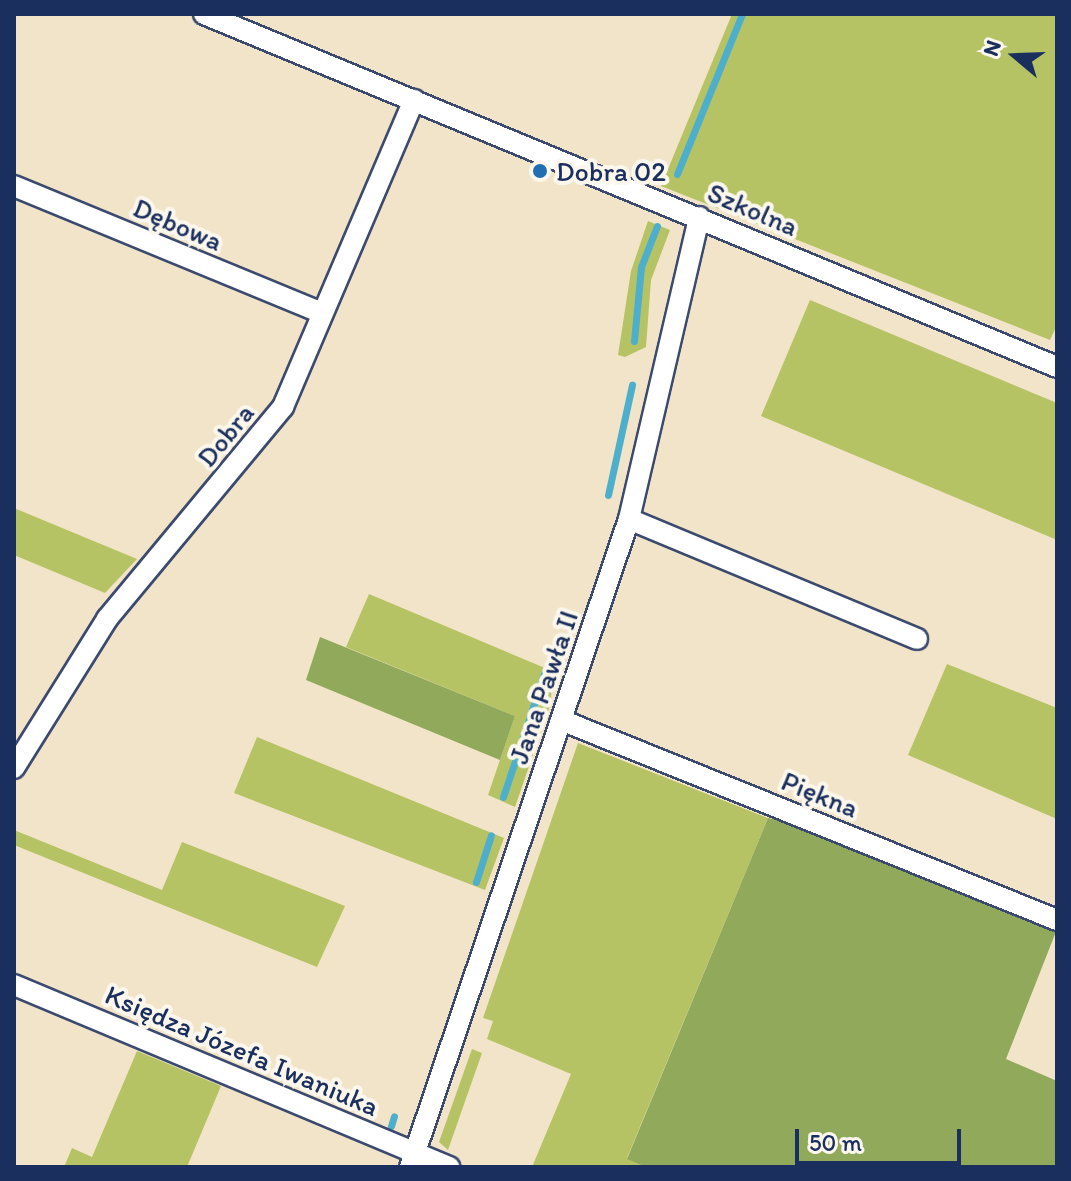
<!DOCTYPE html>
<meta charset="utf-8">
<style>
body{margin:0}
#map{position:relative;width:1071px;height:1181px;overflow:hidden;background:#f2e4c8;font-family:Itim,sans-serif}
div>[style]{position:absolute}
.green>*{inset:0;background:#b6c364}
.forest>*{inset:0;background:#90a95a}
.stream>*{height:7px;margin:-3.5px;padding:0 3.5px;transform-origin:3.5px;border-radius:3.5px;background:#4dafcc}
.roads{filter:drop-shadow(2px 0 #3b4a6e) drop-shadow(-2px 0 #3b4a6e) drop-shadow(0 2px #3b4a6e) drop-shadow(0 -2px #3b4a6e)}
.street>*{height:20px;margin:-10px;padding:0 10px;transform-origin:10px;border-radius:10px;background:#fff}
.dots>*{width:22px;height:22px;translate:-50% -50%;box-sizing:border-box;border:4px solid #fbf7ec;border-radius:50%}
span{translate:-50% -50%;white-space:nowrap;text-align:center;line-height:1.15;-webkit-text-stroke:8px #fbf7ec;paint-order:stroke}
.poi-label{font-size:28px;color:#1b2f5e}
.left{translate:0 -50%;text-align:left}
.street-label{font-size:28px;color:#1b2f5e}
.frame{position:absolute;inset:0;border:16px solid #1b2f5e;pointer-events:none}
.north{position:absolute;left:975px;top:16px;width:80px;height:80px;-webkit-text-stroke:6px #fbf7ec;paint-order:stroke;rotate:289deg;font-size:22px;font-weight:700;line-height:32px;text-align:center;color:#1b2f5e}
.north::after{content:'';display:block;margin:auto;width:28px;height:36px;background:#1b2f5e;clip-path:polygon(50% 0,100% 100%,50% 72%,0 100%)}
.scale{position:absolute;left:795px;top:1129px;width:166px;height:36px;box-sizing:border-box;border:4px solid #1b2f5e;border-top:0;padding-left:10px;font-size:24px;line-height:28px;white-space:nowrap;color:#1b2f5e;-webkit-text-stroke:6px #fbf7ec;paint-order:stroke}
</style>
<div id="map">
<div class="green">
<div style="clip-path:polygon(732px 14px,1057px 14px,1057px 325px,1050px 340px,661px 186px)"></div>
<div style="clip-path:polygon(648px 221px,670px 230px,651px 280px,646px 347px,625px 357px,618px 355px,631px 271px)"></div>
<div style="clip-path:polygon(810px 300px,1057px 403px,1057px 540px,761px 416px)"></div>
<div style="clip-path:polygon(14px 508px,137px 559px,105px 593px,14px 555px)"></div>
<div style="clip-path:polygon(369px 594px,552px 671px,551px 703px,515px 807px,488px 795px,515px 716px,346px 647px)"></div>
<div style="clip-path:polygon(947px 664px,1057px 708px,1057px 819px,908px 755px)"></div>
<div style="clip-path:polygon(257px 737px,504px 838px,485px 890px,234px 793px)"></div>
<div style="clip-path:polygon(578px 743px,768px 818px,627px 1158px,646px 1167px,532px 1167px,571px 1074px,487px 1039px,493px 1021px,483px 1018px)"></div>
<div style="clip-path:polygon(14px 830px,162px 890px,182px 842px,345px 906px,317px 967px,14px 845px)"></div>
<div style="clip-path:polygon(472px 1049px,482px 1053px,448px 1150px,439px 1142px)"></div>
<div style="clip-path:polygon(137px 1051px,221px 1086px,187px 1167px,64px 1167px,72px 1148px,92px 1157px)"></div>
</div>
<div class="forest">
<div style="clip-path:polygon(320px 637px,515px 716px,500px 760px,306px 680px)"></div>
<div style="clip-path:polygon(768px 818px,812px 828px,1057px 929px,1006px 1059px,1057px 1081px,1057px 1167px,646px 1167px,627px 1159px)"></div>
</div>
<div class="stream">
<div style="left:677px;top:174px;width:173px;rotate:-67.9deg"></div>
<div style="left:634px;top:341px;width:74px;rotate:-84.6deg"></div>
<div style="left:641px;top:267px;width:44px;rotate:-68.7deg"></div>
<div style="left:608px;top:495px;width:113px;rotate:-77.7deg"></div>
<div style="left:503px;top:797px;width:130px;rotate:-71.6deg"></div>
<div style="left:476px;top:882px;width:49px;rotate:-72.3deg"></div>
<div style="left:391px;top:1126px;width:10px;rotate:-73deg"></div>
</div>
<div class="roads">
<div class="street">
<div style="left:204px;top:14px;width:923px;rotate:22.48deg"></div>
<div style="left:14px;top:186px;width:333px;rotate:22.4deg"></div>
<div style="left:629px;top:519px;width:312px;rotate:22.6deg"></div>
<div style="left:561px;top:720px;width:535px;rotate:21.96deg"></div>
<div style="left:14px;top:768px;width:176px;rotate:-58deg"></div>
<div style="left:107px;top:619px;width:276px;rotate:-50.3deg"></div>
<div style="left:283px;top:407px;width:334px;rotate:-66.9deg"></div>
<div style="left:14px;top:985px;width:472px;rotate:22.7deg"></div>
<div style="left:410px;top:1167px;width:684px;rotate:-71.33deg"></div>
<div style="left:629px;top:519px;width:310px;rotate:-76.9deg"></div>
</div>
</div>
<div class="dots">
<div style="left:540px;top:171px;background:#1f6fb2"></div>
</div>
<div class="poi-label">
<span class="left" style="left:556px;top:171px">Dobra 02</span>
</div>
<div class="street-label">
<span style="left:753px;top:209px;rotate:23deg">Szkolna</span>
<span style="left:178px;top:224px;rotate:23deg">Dębowa</span>
<span style="left:225px;top:435px;rotate:-51deg">Dobra</span>
<span style="left:543px;top:687px;rotate:-71deg">Jana Pawła II</span>
<span style="left:820px;top:794px;rotate:22deg">Piękna</span>
<span style="left:242px;top:1050px;rotate:23deg">Księdza Józefa Iwaniuka</span>
</div>
<div class="frame"></div>
<div class="north">N</div>
<div class="scale">50 m</div>
</div>
